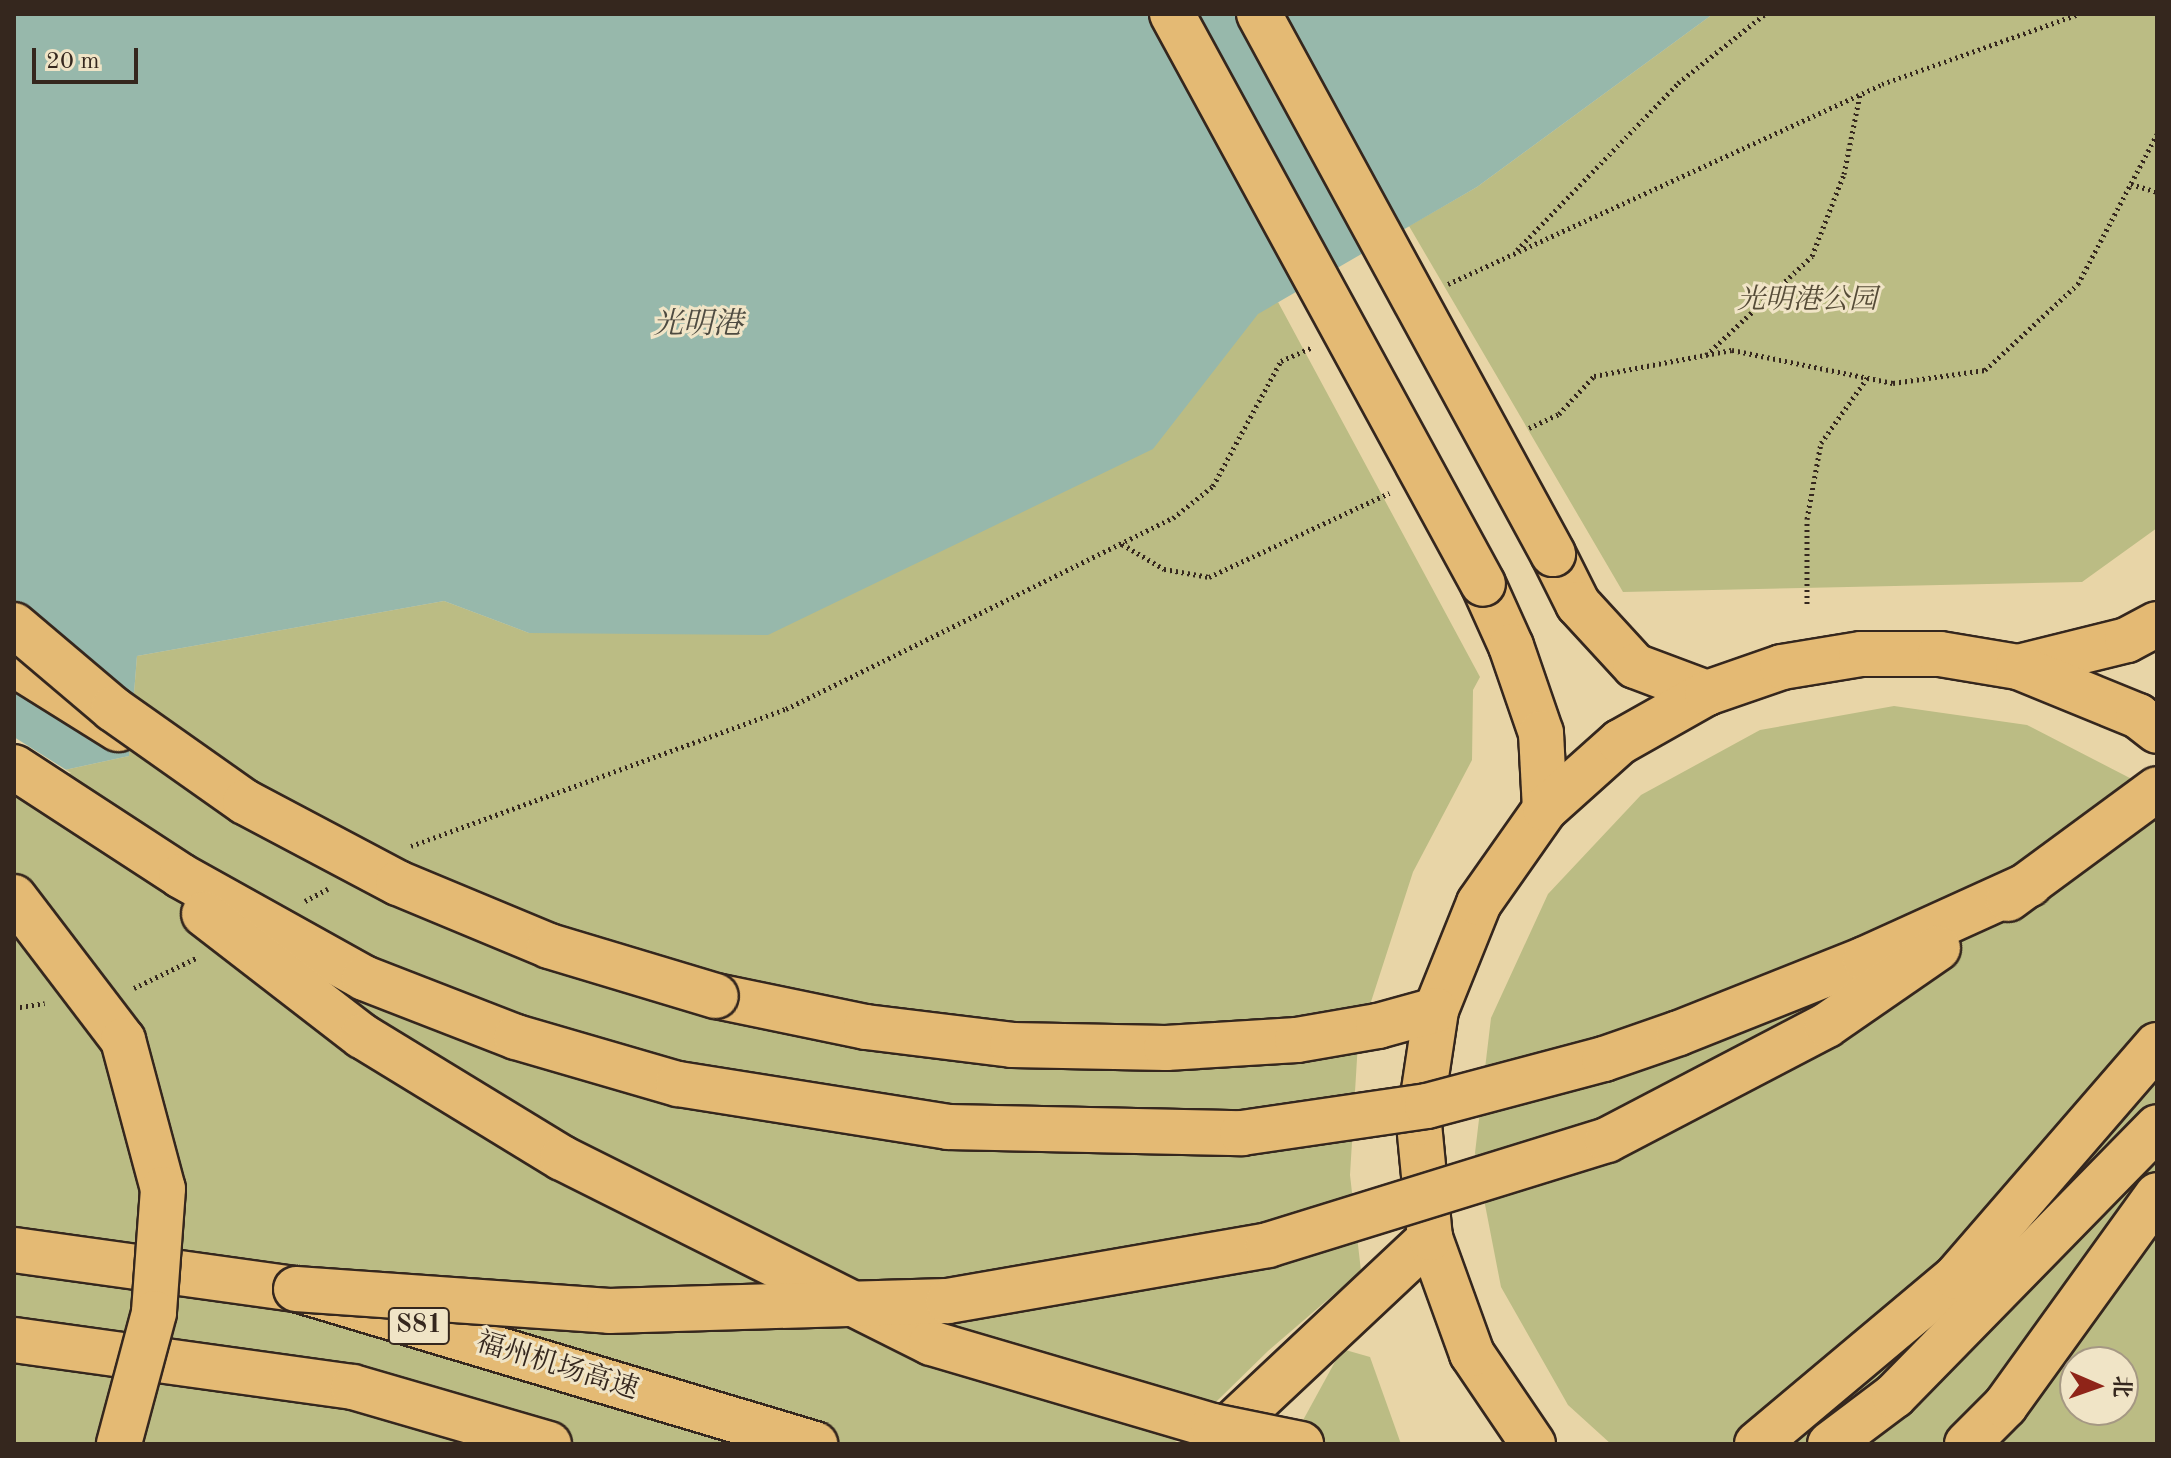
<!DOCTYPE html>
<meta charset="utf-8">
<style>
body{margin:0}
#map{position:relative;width:2171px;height:1458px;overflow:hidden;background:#e8d5a7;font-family:"Old Standard TT","Noto Serif SC",serif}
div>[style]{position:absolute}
.green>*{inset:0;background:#bbbc84}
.water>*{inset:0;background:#97b8ab}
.pier>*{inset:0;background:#e8d5a7}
.path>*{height:5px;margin-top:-2.5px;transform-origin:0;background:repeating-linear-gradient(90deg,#35271e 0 2px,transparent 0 6px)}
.roads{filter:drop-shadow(2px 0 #35271e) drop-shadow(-2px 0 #35271e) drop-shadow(0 2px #35271e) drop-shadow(0 -2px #35271e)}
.major>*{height:44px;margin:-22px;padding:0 22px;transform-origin:22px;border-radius:22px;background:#e4ba74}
.highway>*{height:44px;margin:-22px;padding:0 22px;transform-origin:22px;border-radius:22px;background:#e4ba74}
.bridges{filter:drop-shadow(2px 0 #35271e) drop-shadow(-2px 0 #35271e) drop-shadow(0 2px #35271e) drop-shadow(0 -2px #35271e)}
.major-bridge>*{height:44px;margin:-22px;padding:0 22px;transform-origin:22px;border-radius:22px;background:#e4ba74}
.highway-bridge>*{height:44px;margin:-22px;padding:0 22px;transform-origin:22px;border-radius:22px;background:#e4ba74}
span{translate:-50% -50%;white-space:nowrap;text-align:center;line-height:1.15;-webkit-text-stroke:6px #f0e4c6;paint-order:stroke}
.shield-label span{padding:2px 6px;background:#f0e4c6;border:2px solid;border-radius:6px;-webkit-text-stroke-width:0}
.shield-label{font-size:26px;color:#35271e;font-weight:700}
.park-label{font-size:28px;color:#564c38;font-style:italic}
.street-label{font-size:28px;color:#35271e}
.water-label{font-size:30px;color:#4e4b41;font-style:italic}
.frame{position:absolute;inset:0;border:16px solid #35271e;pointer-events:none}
.north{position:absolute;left:2059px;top:1346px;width:80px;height:80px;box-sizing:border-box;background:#f0e4c6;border:2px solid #a59883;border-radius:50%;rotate:92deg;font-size:22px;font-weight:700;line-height:32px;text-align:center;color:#35271e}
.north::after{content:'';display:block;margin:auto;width:28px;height:36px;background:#8f2418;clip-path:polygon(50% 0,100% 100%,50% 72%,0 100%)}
.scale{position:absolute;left:32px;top:48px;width:106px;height:36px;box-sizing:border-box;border:4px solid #35271e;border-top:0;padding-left:10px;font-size:24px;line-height:28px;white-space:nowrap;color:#35271e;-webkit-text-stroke:6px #f0e4c6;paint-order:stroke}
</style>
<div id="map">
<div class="green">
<div style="clip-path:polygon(1713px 14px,2157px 14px,2157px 528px,2082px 582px,1623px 592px,1409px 226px,1477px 187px)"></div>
<div style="clip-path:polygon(1278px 302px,1480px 677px,1473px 690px,1472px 760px,1413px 872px,1358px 1042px,1350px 1175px,1361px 1271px,1268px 1351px,1173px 1444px,14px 1444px,14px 781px,129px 756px,137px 656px,444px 601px,529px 633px)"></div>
<div style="clip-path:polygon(evenodd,1894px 706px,2027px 725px,2157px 792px,2157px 1444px,1611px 1444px,1568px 1405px,1501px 1287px,1475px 1153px,1491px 1018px,1548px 894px,1641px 795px,1760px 730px,1894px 706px,2075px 1362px,2123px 1362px,2123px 1410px,2075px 1410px,2075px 1362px)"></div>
<div style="clip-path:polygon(1342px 1349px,1370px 1357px,1401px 1444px,1290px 1444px)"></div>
</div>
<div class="water">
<div style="clip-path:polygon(14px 14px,1713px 14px,1477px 187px,1258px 314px,1153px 449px,768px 635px,529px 633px,444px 601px,137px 656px,129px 756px,14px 781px)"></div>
</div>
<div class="pier">
<div style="clip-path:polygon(14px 737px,71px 773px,14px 785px)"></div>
</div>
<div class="path">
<div style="left:2131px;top:184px;width:27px;rotate:17deg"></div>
<div style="left:1517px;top:250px;width:232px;rotate:-46deg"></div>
<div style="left:1678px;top:83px;width:111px;rotate:-38.4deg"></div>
<div style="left:1448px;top:284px;width:478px;rotate:-24.7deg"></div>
<div style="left:1882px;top:84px;width:209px;rotate:-19.6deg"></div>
<div style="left:1706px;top:355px;width:145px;rotate:-43deg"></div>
<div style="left:1812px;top:256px;width:88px;rotate:-68.7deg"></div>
<div style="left:1844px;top:174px;width:81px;rotate:-78.6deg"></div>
<div style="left:1529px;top:428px;width:33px;rotate:-25deg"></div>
<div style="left:1559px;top:414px;width:52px;rotate:-47.4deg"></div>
<div style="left:1594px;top:376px;width:140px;rotate:-10.7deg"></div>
<div style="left:1732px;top:350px;width:164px;rotate:11.6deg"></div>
<div style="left:1893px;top:383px;width:93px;rotate:-8deg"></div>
<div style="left:1985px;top:370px;width:127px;rotate:-42.8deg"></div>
<div style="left:2078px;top:284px;width:170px;rotate:-62.2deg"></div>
<div style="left:1122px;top:544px;width:49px;rotate:30.8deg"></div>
<div style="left:1164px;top:569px;width:46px;rotate:10.1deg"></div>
<div style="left:1209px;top:577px;width:199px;rotate:-25deg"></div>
<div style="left:1807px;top:604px;width:85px;rotate:-90deg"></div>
<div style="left:1807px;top:519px;width:77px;rotate:-79.6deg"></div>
<div style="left:1821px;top:443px;width:80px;rotate:-54.7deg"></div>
<div style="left:411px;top:846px;width:399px;rotate:-20.1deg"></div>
<div style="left:786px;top:709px;width:432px;rotate:-26.3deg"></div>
<div style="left:1173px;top:518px;width:51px;rotate:-38.7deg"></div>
<div style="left:1213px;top:486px;width:142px;rotate:-61.5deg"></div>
<div style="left:1281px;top:361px;width:34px;rotate:-24deg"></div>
<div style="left:305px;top:901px;width:26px;rotate:-28deg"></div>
<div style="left:134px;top:988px;width:69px;rotate:-25.8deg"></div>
<div style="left:14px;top:1008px;width:31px;rotate:-9deg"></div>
</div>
<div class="roads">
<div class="major">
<div style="left:1553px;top:554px;width:56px;rotate:63.4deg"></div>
<div style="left:1578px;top:604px;width:84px;rotate:47.4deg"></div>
<div style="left:1635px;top:666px;width:77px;rotate:20.6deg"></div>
<div style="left:1483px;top:584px;width:68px;rotate:65.7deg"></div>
<div style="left:1511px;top:646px;width:92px;rotate:71deg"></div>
<div style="left:1541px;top:733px;width:76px;rotate:87deg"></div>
<div style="left:2018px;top:667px;width:112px;rotate:-13.9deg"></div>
<div style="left:2127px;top:640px;width:34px;rotate:-28deg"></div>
<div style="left:1211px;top:1444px;width:301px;rotate:-43.2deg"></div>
<div style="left:1533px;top:1444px;width:109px;rotate:-124.1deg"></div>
<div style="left:1472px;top:1354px;width:123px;rotate:-109.9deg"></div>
<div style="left:1430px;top:1238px;width:116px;rotate:-95.5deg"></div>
<div style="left:1419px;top:1123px;width:114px;rotate:-81.4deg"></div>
<div style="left:1436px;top:1010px;width:115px;rotate:-68.1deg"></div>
<div style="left:1479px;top:903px;width:115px;rotate:-54.9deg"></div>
<div style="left:1545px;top:809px;width:101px;rotate:-41.8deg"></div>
<div style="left:1620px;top:742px;width:100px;rotate:-29.4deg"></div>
<div style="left:1707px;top:693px;width:79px;rotate:-19.1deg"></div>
<div style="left:1782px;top:667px;width:80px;rotate:-9.3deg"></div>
<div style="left:1861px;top:654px;width:79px"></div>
<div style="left:1940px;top:654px;width:79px;rotate:9.5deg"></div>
<div style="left:2018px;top:667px;width:130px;rotate:22.2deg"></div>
<div style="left:2138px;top:716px;width:24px;rotate:38deg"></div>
</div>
<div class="highway">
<div style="left:14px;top:664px;width:123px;rotate:32deg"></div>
<div style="left:716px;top:996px;width:153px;rotate:11.7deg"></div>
<div style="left:866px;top:1027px;width:147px;rotate:7deg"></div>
<div style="left:1012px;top:1045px;width:154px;rotate:1.1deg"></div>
<div style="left:1166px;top:1048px;width:131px;rotate:-3.5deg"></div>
<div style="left:1297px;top:1040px;width:82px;rotate:-9.8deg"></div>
<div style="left:1378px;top:1026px;width:60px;rotate:-15.4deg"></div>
<div style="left:14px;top:1250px;width:285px;rotate:7.9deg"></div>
<div style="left:296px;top:1289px;width:542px;rotate:16.63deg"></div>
<div style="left:14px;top:1340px;width:342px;rotate:7.9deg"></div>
<div style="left:353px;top:1387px;width:204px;rotate:16.2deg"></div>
<div style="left:1757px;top:1444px;width:260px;rotate:-40deg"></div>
<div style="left:1956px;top:1277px;width:307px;rotate:-49.1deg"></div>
<div style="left:1830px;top:1444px;width:80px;rotate:-36.9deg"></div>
<div style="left:1894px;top:1396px;width:376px;rotate:-45.6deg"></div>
<div style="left:1967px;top:1444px;width:54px;rotate:-45deg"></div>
<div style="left:2005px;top:1406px;width:260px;rotate:-54.2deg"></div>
</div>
</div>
<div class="bridges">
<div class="major-bridge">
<div style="left:1172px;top:14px;width:649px;rotate:61.38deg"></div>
<div style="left:1259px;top:14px;width:615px;rotate:61.43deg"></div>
</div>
<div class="highway-bridge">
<div style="left:14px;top:625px;width:130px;rotate:40.3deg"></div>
<div style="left:113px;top:709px;width:161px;rotate:35.2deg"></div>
<div style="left:245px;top:802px;width:173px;rotate:27.9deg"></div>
<div style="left:398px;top:883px;width:164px;rotate:22.6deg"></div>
<div style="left:549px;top:946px;width:174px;rotate:16.7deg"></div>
<div style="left:14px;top:767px;width:199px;rotate:33.1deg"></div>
<div style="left:181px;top:876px;width:210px;rotate:29.1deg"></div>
<div style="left:364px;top:978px;width:163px;rotate:21.2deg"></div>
<div style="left:516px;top:1037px;width:169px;rotate:16.2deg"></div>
<div style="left:678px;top:1084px;width:273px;rotate:9deg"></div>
<div style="left:948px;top:1127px;width:294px;rotate:1.2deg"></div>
<div style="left:1242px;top:1133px;width:187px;rotate:-8.3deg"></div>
<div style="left:1427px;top:1106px;width:183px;rotate:-14.9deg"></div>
<div style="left:1604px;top:1059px;width:79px;rotate:-19.1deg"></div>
<div style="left:1679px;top:1033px;width:200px;rotate:-21.7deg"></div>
<div style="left:1865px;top:959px;width:181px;rotate:-24.4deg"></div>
<div style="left:14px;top:897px;width:180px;rotate:52.7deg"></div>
<div style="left:123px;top:1040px;width:154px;rotate:75deg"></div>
<div style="left:163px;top:1189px;width:124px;rotate:94.2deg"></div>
<div style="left:154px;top:1313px;width:136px;rotate:105deg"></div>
<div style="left:2008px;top:899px;width:185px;rotate:-36.4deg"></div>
<div style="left:204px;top:914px;width:200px;rotate:37.7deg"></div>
<div style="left:362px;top:1036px;width:234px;rotate:31.4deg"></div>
<div style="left:562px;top:1158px;width:413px;rotate:26.6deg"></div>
<div style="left:931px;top:1343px;width:294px;rotate:16.4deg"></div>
<div style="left:1213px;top:1426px;width:90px;rotate:11.6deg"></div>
<div style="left:296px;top:1289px;width:314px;rotate:4deg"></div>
<div style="left:609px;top:1311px;width:339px;rotate:-1.7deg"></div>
<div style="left:948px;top:1301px;width:325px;rotate:-9.9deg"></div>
<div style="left:1268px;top:1245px;width:355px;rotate:-17.2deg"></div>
<div style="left:1607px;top:1140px;width:248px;rotate:-27.6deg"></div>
<div style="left:1827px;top:1025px;width:135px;rotate:-34.7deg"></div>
</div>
</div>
<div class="shield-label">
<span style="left:419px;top:1326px">S81</span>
</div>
<div class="park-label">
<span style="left:1807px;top:301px">光明港公园</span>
</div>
<div class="street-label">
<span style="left:557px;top:1367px;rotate:17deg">福州机场高速</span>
</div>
<div class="water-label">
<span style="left:698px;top:325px">光明港</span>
</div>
<div class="frame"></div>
<div class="north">北</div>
<div class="scale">20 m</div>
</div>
